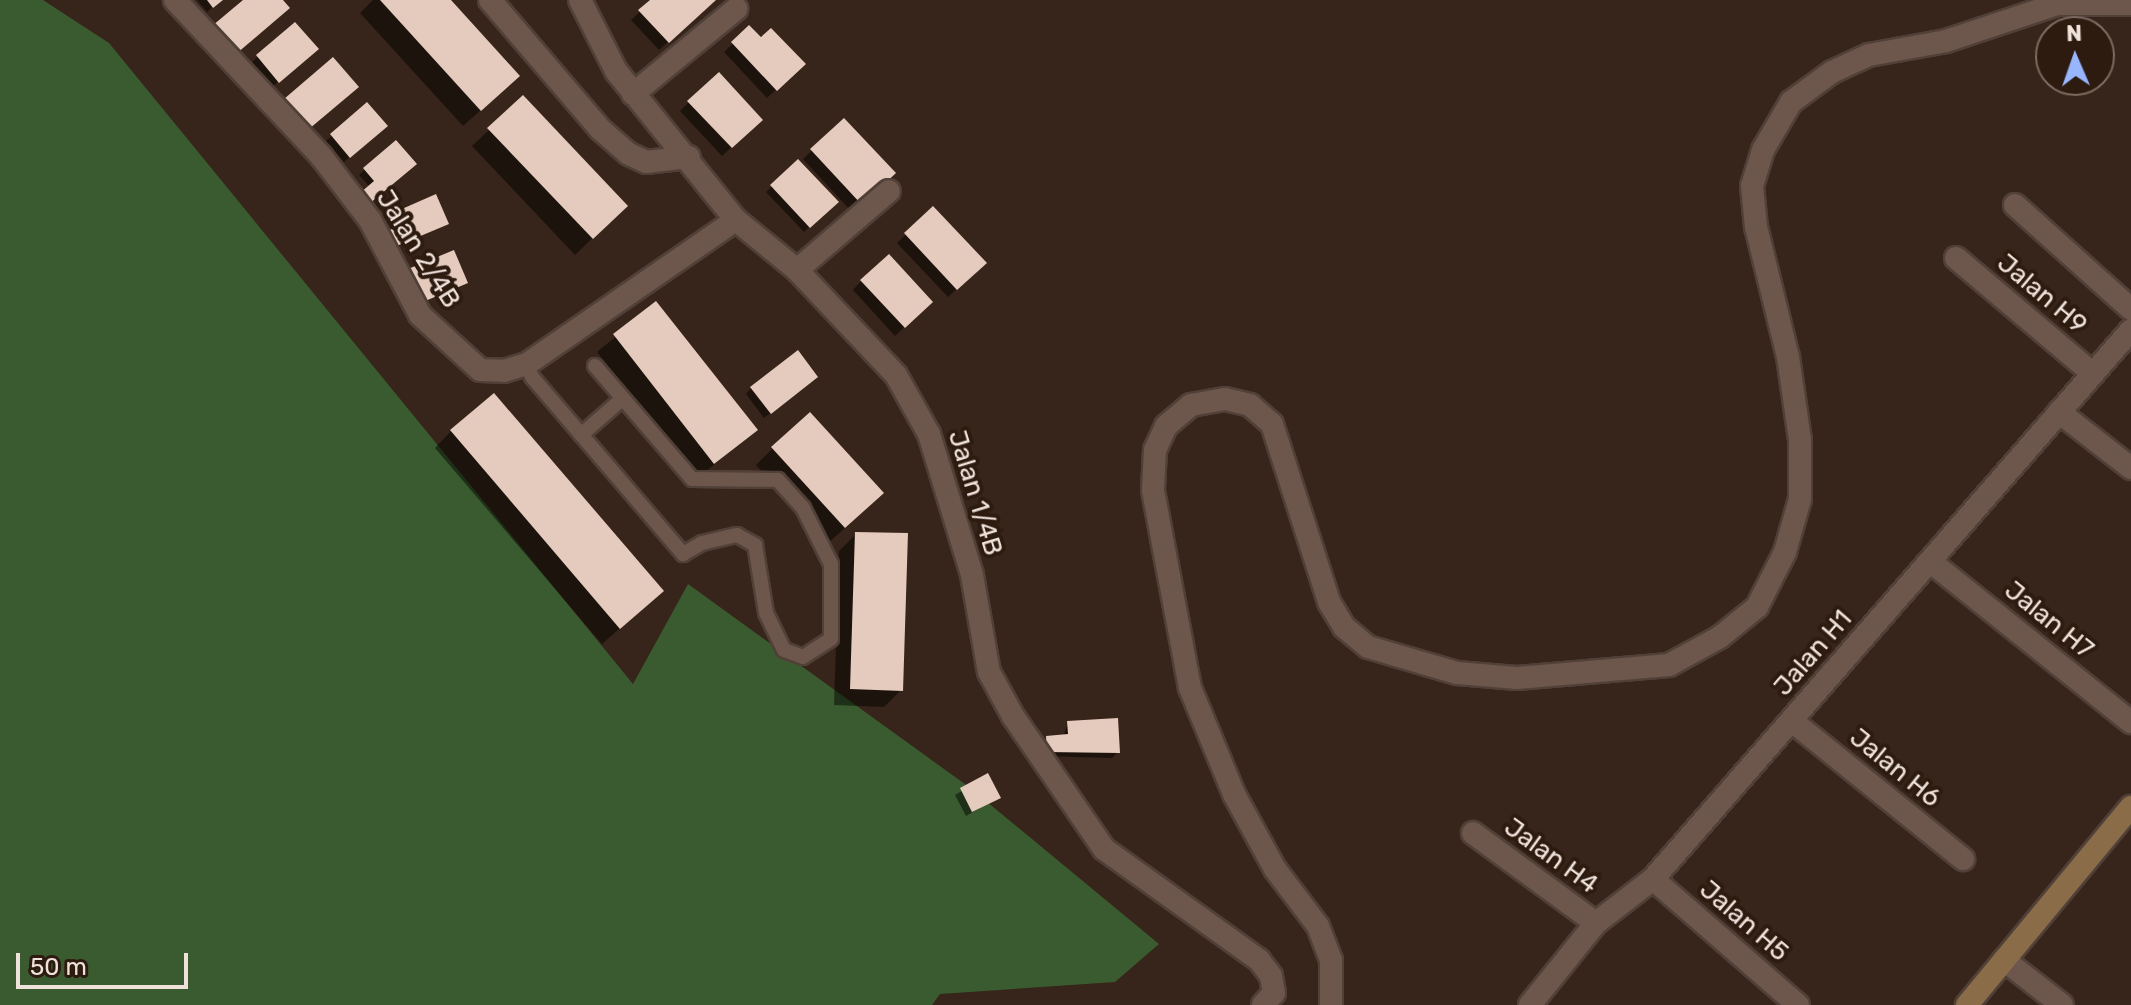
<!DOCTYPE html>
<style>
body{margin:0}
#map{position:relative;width:2131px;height:1005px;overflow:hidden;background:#37241a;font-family:Rubik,sans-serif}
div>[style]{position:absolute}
.green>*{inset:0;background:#3a5a2f}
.shadow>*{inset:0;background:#0007}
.building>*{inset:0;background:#e5cbbd}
.roads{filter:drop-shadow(2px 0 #504038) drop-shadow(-2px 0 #504038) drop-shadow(0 2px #504038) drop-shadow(0 -2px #504038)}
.service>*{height:14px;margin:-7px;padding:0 7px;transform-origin:7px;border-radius:7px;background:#6d564b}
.minor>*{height:22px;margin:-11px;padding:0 11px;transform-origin:11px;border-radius:11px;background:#6d564b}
.secondary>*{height:22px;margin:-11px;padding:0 11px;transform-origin:11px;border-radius:11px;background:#8a6d48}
span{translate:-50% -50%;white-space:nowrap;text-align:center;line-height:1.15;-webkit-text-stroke:8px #2d1b10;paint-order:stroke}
.street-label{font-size:26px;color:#efe2db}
.north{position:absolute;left:2035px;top:16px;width:80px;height:80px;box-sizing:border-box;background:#2d1b10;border:2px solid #7b6b61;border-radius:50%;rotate:358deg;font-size:22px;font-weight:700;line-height:32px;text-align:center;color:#efe2db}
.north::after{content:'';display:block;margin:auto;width:28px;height:36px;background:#97b6fd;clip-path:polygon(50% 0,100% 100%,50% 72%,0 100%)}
.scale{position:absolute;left:16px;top:953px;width:172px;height:36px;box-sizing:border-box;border:4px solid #efe2db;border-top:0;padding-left:10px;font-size:24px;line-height:28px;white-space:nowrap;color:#efe2db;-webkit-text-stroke:6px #2d1b10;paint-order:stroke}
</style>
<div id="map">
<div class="green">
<div style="clip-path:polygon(0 0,43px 0,109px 43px,633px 684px,688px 584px,969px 787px,1159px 944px,1115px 982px,940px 994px,932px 1005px,0 1005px)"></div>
</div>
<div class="shadow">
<div style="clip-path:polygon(197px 0,221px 0,207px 12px)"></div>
<div style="clip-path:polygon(373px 0,449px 0,501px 92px,463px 126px,360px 13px)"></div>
<div style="clip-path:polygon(653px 0,714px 0,659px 50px,631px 20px)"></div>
<div style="clip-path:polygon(295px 24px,311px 54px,273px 86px,252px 62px)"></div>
<div style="clip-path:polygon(749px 28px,803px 64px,767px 98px,724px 52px)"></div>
<div style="clip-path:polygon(689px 102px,752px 128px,722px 156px,680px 111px)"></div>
<div style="clip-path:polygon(367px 105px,380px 131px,344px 162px,326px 141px)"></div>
<div style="clip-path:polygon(844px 120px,894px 173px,852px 212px,803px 159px)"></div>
<div style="clip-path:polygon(489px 130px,609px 222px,575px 255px,472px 146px)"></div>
<div style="clip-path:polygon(395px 142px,414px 164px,370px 187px,359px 175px)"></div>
<div style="clip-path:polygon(798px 162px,836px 202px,804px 232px,766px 192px)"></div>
<div style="clip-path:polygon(933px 209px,984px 263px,948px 297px,897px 243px)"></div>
<div style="clip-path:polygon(396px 214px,446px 224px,386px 252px,395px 230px,390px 219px)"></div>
<div style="clip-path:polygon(410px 271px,466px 282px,417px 306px)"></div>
<div style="clip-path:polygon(861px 281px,931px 302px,895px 336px,853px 290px)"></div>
<div style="clip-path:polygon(656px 304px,755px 430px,697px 479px,597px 352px)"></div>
<div style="clip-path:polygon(810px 382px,764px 418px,746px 394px,751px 388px)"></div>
<div style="clip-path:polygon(451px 431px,662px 591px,602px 644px,435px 448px)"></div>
<div style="clip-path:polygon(773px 448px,865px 510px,827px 544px,756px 465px)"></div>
<div style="clip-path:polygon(856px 534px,901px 690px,884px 707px,834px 705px,839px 551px)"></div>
<div style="clip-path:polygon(1068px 723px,1118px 752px,1112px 758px,1042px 756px,1041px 743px,1063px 737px)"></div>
<div style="clip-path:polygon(988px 776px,999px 797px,966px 816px,955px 795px)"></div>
</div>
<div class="building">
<div style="clip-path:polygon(207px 0,223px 0,213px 8px)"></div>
<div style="clip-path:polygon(243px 0,283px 0,290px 8px,236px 54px,212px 26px)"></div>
<div style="clip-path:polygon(380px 0,451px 0,520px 76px,481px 111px)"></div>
<div style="clip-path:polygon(650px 0,716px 0,669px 43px,638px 10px)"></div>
<div style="clip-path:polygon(295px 22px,319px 49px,279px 83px,256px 55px)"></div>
<div style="clip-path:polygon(749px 25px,761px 37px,771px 28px,806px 64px,777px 91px,731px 42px)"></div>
<div style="clip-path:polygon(333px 57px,359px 87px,309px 129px,284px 99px)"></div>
<div style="clip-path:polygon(719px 72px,763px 120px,732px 148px,687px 101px)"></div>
<div style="clip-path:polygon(523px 95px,628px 206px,593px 239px,487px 128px)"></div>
<div style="clip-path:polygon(367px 102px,388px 126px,350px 158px,330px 134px)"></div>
<div style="clip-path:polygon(844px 118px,896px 173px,862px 205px,810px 149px)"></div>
<div style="clip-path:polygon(396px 140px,417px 164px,369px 204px,360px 193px,374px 181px,363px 168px)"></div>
<div style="clip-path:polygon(798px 159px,839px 202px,810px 228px,770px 185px)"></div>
<div style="clip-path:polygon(436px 194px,449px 224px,392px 248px,385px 232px,400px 225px,395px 212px)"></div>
<div style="clip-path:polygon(933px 206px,987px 263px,957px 290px,904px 233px)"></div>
<div style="clip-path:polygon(454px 250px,468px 283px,423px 302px,408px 269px)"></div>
<div style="clip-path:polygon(889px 254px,933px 302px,905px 328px,860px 280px)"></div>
<div style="clip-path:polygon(656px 301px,758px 430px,714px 464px,613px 334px)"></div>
<div style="clip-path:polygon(798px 350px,818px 377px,771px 414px,750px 387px)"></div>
<div style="clip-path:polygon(494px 393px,664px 591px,620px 629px,450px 430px)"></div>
<div style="clip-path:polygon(810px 412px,884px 493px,845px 528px,771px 447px)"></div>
<div style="clip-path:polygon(855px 532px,908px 533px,903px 691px,850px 689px)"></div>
<div style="clip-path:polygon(1118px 718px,1120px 753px,1047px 752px,1046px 736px,1068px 734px,1067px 721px)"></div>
<div style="clip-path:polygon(988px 773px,1001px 798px,972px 812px,960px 788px)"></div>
</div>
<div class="roads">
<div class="service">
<div style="left:527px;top:364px;width:14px;rotate:69deg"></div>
<div style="left:532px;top:377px;width:233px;rotate:49.5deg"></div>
<div style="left:683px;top:554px;width:22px;rotate:-30deg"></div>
<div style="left:702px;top:543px;width:36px;rotate:-13deg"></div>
<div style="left:737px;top:535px;width:21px;rotate:29deg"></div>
<div style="left:755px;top:545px;width:69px;rotate:80.8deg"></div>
<div style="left:766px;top:613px;width:41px;rotate:64.1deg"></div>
<div style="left:784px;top:650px;width:20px;rotate:20deg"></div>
<div style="left:803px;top:657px;width:33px;rotate:-33deg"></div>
<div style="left:831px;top:639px;width:75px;rotate:-90deg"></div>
<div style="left:831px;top:564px;width:63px;rotate:-116.6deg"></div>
<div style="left:803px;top:508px;width:38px;rotate:-132deg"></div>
<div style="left:778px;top:480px;width:86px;rotate:-179.3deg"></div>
<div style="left:692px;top:479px;width:149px;rotate:-130.6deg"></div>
<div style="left:581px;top:435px;width:53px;rotate:-41.2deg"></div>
</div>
<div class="minor">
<div style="left:175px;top:0;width:214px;rotate:46.9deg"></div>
<div style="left:321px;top:156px;width:81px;rotate:52.6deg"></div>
<div style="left:370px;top:220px;width:107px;rotate:62.2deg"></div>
<div style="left:420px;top:315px;width:81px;rotate:42.5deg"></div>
<div style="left:480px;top:370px;width:24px;rotate:2deg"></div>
<div style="left:504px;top:371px;width:24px;rotate:-17deg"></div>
<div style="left:527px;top:364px;width:254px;rotate:-34.6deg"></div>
<div style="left:490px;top:0;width:170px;rotate:49.5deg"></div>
<div style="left:600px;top:129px;width:38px;rotate:41deg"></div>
<div style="left:629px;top:154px;width:19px;rotate:25deg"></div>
<div style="left:646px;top:162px;width:43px;rotate:-6.6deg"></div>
<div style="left:580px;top:0;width:80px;rotate:63.1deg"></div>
<div style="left:616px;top:71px;width:191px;rotate:51.2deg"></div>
<div style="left:736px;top:220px;width:79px;rotate:39.3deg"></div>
<div style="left:797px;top:270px;width:144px;rotate:46.7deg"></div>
<div style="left:896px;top:375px;width:68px;rotate:60.8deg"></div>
<div style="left:929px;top:434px;width:147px;rotate:73deg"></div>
<div style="left:972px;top:575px;width:98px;rotate:80.1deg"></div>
<div style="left:989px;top:672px;width:50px;rotate:61.4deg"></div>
<div style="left:1013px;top:716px;width:161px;rotate:55.6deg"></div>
<div style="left:1104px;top:849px;width:191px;rotate:35.6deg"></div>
<div style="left:1259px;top:960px;width:20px;rotate:53deg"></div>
<div style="left:1271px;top:976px;width:17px;rotate:80deg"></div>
<div style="left:1274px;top:993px;width:16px;rotate:133deg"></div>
<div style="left:633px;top:94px;width:134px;rotate:-39.5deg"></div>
<div style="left:2015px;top:205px;width:156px;rotate:41.9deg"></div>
<div style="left:1956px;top:258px;width:178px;rotate:40.2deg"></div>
<div style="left:797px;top:270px;width:121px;rotate:-40.7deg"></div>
<div style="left:2059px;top:412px;width:91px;rotate:37.9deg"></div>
<div style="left:1931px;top:562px;width:256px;rotate:38.7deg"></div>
<div style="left:1792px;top:721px;width:220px;rotate:38.9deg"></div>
<div style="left:1473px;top:833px;width:152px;rotate:36.2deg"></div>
<div style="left:1653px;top:879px;width:192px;rotate:41deg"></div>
<div style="left:2004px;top:960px;width:73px;rotate:37.8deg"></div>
<div style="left:1331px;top:1005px;width:45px;rotate:-90deg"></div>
<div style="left:1331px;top:960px;width:36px;rotate:-111deg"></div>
<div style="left:1318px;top:926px;width:71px;rotate:-127deg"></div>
<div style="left:1275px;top:869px;width:85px;rotate:-118.7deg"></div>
<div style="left:1234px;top:794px;width:115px;rotate:-112.5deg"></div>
<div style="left:1190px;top:688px;width:201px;rotate:-100.6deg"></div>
<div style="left:1153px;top:490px;width:40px;rotate:-87.1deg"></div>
<div style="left:1155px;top:450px;width:26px;rotate:-65deg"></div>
<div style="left:1166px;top:426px;width:33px;rotate:-40deg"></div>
<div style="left:1191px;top:405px;width:35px;rotate:-10deg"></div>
<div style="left:1225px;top:399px;width:26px;rotate:13deg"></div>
<div style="left:1250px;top:405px;width:29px;rotate:41deg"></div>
<div style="left:1272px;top:424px;width:187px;rotate:72.2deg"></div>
<div style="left:1329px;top:602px;width:29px;rotate:59deg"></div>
<div style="left:1344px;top:627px;width:31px;rotate:40deg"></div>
<div style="left:1368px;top:647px;width:93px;rotate:16.3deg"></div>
<div style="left:1457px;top:673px;width:60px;rotate:4.8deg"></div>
<div style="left:1517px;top:678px;width:153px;rotate:-4.9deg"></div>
<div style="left:1669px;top:665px;width:58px;rotate:-28.8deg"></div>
<div style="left:1720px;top:637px;width:48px;rotate:-39deg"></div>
<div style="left:1757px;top:607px;width:62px;rotate:-63deg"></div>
<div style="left:1785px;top:552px;width:55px;rotate:-74.2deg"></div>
<div style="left:1800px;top:499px;width:59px;rotate:-90deg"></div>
<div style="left:1800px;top:440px;width:84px;rotate:-98.2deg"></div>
<div style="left:1788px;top:357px;width:134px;rotate:-103.8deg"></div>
<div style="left:1756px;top:227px;width:41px;rotate:-95.6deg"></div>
<div style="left:1752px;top:186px;width:38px;rotate:-73deg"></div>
<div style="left:1763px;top:150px;width:56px;rotate:-59.7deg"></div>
<div style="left:1791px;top:102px;width:51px;rotate:-36.2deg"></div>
<div style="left:1832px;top:72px;width:41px;rotate:-24.7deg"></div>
<div style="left:1869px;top:55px;width:78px;rotate:-10.3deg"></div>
<div style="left:1946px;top:41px;width:117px;rotate:-18.4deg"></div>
<div style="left:2057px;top:4px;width:74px"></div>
<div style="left:1530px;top:1005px;width:105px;rotate:-51.2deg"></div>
<div style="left:1596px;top:923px;width:72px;rotate:-37.7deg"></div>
<div style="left:1653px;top:879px;width:728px;rotate:-48.95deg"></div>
</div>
<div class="secondary">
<div style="left:1967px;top:1005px;width:257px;rotate:-50.4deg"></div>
</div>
</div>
<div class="street-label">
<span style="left:418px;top:249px;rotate:58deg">Jalan 2/4B</span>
<span style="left:2042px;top:294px;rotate:40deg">Jalan H9</span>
<span style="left:975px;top:493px;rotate:73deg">Jalan 1/4B</span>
<span style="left:2049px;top:620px;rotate:39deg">Jalan H7</span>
<span style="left:1813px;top:653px;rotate:-49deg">Jalan H1</span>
<span style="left:1895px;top:768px;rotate:39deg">Jalan H6</span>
<span style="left:1551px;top:856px;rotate:36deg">Jalan H4</span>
<span style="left:1744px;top:921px;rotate:41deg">Jalan H5</span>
</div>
<div class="north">N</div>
<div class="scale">50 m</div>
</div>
